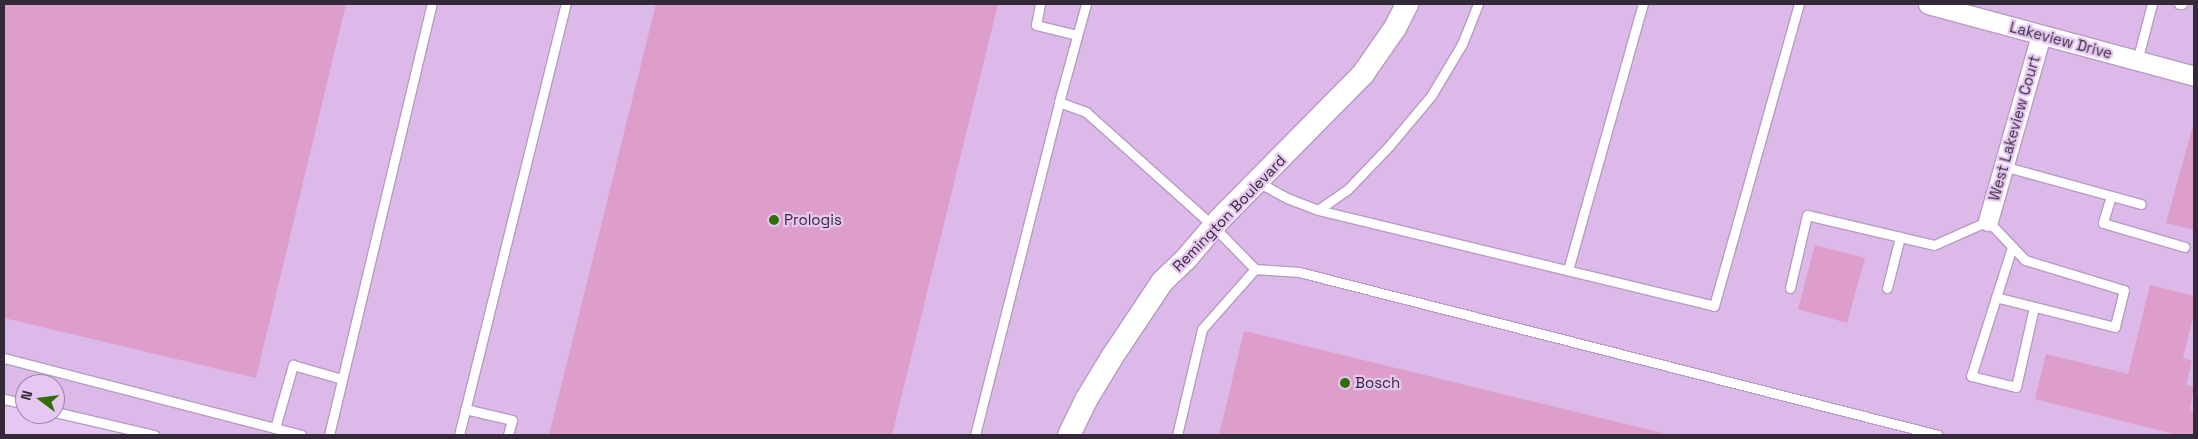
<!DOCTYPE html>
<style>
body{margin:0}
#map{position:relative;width:2198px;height:439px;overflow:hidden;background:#e6c7f1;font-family:"Space Grotesk",sans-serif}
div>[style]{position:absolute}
.built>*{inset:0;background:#dcb9e8}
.building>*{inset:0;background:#dd9ecb}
.roads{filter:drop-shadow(1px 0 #b89ac3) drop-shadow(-1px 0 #b89ac3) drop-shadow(0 1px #b89ac3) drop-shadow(0 -1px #b89ac3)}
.service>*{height:9px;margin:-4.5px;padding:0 4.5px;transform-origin:4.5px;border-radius:4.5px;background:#fff}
.minor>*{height:19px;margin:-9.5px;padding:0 9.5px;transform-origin:9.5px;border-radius:9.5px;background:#fff}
.tertiary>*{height:22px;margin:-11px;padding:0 11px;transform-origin:11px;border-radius:11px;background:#fff}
.dots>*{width:14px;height:14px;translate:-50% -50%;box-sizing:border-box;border:2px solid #e6c7f1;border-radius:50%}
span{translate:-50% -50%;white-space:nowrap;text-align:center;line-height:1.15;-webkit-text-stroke:4.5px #e6c7f1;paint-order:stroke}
.street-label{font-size:15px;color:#342939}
.poi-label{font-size:15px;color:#342939}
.left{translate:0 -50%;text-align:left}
.frame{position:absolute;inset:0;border:5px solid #342939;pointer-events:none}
.north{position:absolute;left:15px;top:374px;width:50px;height:50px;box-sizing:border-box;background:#e6c7f1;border:1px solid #9f88a7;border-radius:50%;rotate:285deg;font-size:14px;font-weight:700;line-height:20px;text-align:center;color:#342939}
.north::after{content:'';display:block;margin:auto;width:18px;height:22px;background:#306f05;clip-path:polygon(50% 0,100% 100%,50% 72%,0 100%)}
</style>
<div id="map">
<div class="built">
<div style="clip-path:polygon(4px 4px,2194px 4px,2194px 435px,144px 435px,55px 413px,55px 384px,25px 384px,25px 406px,4px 401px)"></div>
</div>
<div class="building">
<div style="clip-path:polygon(4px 4px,346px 4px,256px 378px,4px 318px)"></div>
<div style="clip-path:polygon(656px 4px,998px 4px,892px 435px,549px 435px)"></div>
<div style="clip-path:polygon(2192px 129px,2194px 129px,2194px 230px,2166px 223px)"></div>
<div style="clip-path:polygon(1815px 245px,1865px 258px,1847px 323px,1798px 309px)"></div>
<div style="clip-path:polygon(2150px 285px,2194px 296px,2194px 313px,2183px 358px,2192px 361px,2186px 385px,2194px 387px,2190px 411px,2194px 412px,2194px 435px,2178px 435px,2035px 399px,2046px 354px,2128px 374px)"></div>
<div style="clip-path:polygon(1244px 331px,1670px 435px,1219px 435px)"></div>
</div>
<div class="roads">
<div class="service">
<div style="left:1040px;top:4px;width:21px;rotate:101deg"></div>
<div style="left:1036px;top:25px;width:42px;rotate:13.7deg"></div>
<div style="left:2179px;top:4px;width:3px"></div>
<div style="left:2137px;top:61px;width:59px;rotate:-75.3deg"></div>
<div style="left:1059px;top:102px;width:102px;rotate:-74.6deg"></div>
<div style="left:2003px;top:166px;width:143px;rotate:15.4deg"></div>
<div style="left:1258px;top:182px;width:33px;rotate:29deg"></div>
<div style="left:1287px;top:198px;width:33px;rotate:21deg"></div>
<div style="left:1318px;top:210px;width:407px;rotate:13.6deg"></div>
<div style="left:1714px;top:306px;width:314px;rotate:-74.3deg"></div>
<div style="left:2111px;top:196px;width:28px;rotate:107deg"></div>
<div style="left:2103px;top:223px;width:85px;rotate:16.3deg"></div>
<div style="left:1318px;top:210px;width:35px;rotate:-35deg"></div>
<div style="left:1347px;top:190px;width:61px;rotate:-46.3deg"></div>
<div style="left:1389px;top:146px;width:65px;rotate:-50deg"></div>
<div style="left:1431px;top:96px;width:61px;rotate:-59.2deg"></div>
<div style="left:1462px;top:44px;width:43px;rotate:-68.2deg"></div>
<div style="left:2012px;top:247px;width:135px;rotate:107.6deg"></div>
<div style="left:1971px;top:376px;width:46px;rotate:13.7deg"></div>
<div style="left:2016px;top:387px;width:82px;rotate:-77.3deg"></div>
<div style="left:1568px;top:270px;width:276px;rotate:-74.3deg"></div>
<div style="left:1790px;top:288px;width:75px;rotate:-76.9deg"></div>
<div style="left:1807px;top:215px;width:130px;rotate:13.3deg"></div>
<div style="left:1934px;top:245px;width:59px;rotate:-24deg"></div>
<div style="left:1988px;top:221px;width:54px;rotate:46.5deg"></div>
<div style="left:2025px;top:260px;width:103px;rotate:16.9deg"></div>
<div style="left:2124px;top:290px;width:38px;rotate:104deg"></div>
<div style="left:2115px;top:327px;width:123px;rotate:-165.9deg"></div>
<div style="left:1887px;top:288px;width:53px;rotate:-75.7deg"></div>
<div style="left:4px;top:358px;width:307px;rotate:14.5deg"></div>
<div style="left:4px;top:399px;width:22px;rotate:13deg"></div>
<div style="left:465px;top:409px;width:48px;rotate:13.2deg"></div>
<div style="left:512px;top:420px;width:16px;rotate:105deg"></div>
<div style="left:55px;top:412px;width:102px;rotate:13.1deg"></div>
<div style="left:275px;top:428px;width:66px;rotate:-74.1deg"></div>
<div style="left:293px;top:365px;width:51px;rotate:15.9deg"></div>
<div style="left:329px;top:435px;width:443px;rotate:-76.6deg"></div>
<div style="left:459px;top:435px;width:444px;rotate:-76.1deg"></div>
<div style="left:975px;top:435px;width:343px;rotate:-75.8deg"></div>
<div style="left:1059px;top:102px;width:29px;rotate:20deg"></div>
<div style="left:1086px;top:112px;width:171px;rotate:41.9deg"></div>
<div style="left:1213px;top:226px;width:60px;rotate:45.7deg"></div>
<div style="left:1255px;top:269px;width:44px;rotate:3.9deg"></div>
<div style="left:1299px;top:272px;width:659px;rotate:14.31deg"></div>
<div style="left:1177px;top:435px;width:109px;rotate:-76.7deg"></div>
<div style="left:1202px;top:329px;width:80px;rotate:-48.5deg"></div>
</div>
<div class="minor">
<div style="left:1928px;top:4px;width:276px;rotate:15.1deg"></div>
<div style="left:1988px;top:221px;width:193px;rotate:-74.1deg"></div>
</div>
<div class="tertiary">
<div style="left:1069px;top:435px;width:39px;rotate:-64deg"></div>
<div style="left:1086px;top:400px;width:50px;rotate:-58.8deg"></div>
<div style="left:1112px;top:357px;width:90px;rotate:-56.3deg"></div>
<div style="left:1162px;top:282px;width:33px;rotate:-44deg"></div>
<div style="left:1186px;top:259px;width:52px;rotate:-49.6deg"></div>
<div style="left:1220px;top:219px;width:204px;rotate:-45.4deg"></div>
<div style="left:1363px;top:74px;width:56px;rotate:-55.2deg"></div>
<div style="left:1395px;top:28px;width:27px;rotate:-63deg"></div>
</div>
</div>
<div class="dots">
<div style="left:774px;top:220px;background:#306f05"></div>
<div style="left:1345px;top:383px;background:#306f05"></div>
</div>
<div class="street-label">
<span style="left:2061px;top:40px;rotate:15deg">Lakeview Drive</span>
<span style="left:2014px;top:128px;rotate:-74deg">West Lakeview Court</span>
<span style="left:1229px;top:213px;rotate:-46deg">Remington Boulevard</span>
</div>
<div class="poi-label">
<span class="left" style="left:784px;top:220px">Prologis</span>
<span class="left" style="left:1355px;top:383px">Bosch</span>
</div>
<div class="frame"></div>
<div class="north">N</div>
</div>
